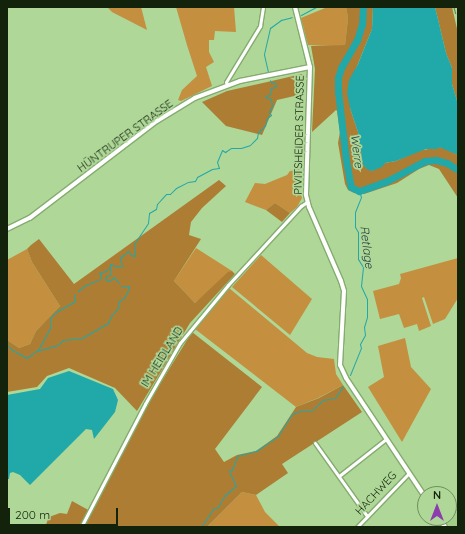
<!DOCTYPE html>
<meta charset="utf-8">
<style>
body{margin:0}
#map{position:relative;width:465px;height:534px;overflow:hidden;background:#aed798;font-family:Quicksand,sans-serif}
div>[style]{position:absolute}
.built>*{inset:0;background:#a1ce89}
.green>*{inset:0;background:#c48f3e}
.forest>*{inset:0;background:#ad7d33}
.water>*{inset:0;background:#21a8a8}
.stream>*{height:1px;margin:-0.5px;padding:0 0.5px;transform-origin:0.5px;border-radius:0.5px;background:#21a8a8}
.river>*{height:7px;margin:-3.5px;padding:0 3.5px;transform-origin:3.5px;border-radius:3.5px;background:#21a8a8}
.roads{filter:drop-shadow(1px 0 #85ac6f) drop-shadow(-1px 0 #85ac6f) drop-shadow(0 1px #85ac6f) drop-shadow(0 -1px #85ac6f)}
.minor>*{height:3px;margin:-1.5px;padding:0 1.5px;transform-origin:1.5px;border-radius:1.5px;background:#fff}
.tertiary>*{height:3.5px;margin:-1.75px;padding:0 1.75px;transform-origin:1.75px;border-radius:1.75px;background:#fff}
.secondary>*{height:4px;margin:-2px;padding:0 2px;transform-origin:2px;border-radius:2px;background:#fff}
.rail>*{height:1px;margin-top:-0.5px;transform-origin:0;background:repeating-linear-gradient(90deg,#648054 0 7px,transparent 0 14px)}
span{translate:-50% -50%;white-space:nowrap;text-align:center;line-height:1.15;-webkit-text-stroke:3.5px #aed798;paint-order:stroke}
.street-label{font-size:11px;color:#13220a}
.water-label{font-size:12px;color:#284343;font-style:italic}
.frame{position:absolute;inset:0;border:8px solid #13220a;pointer-events:none}
.north{position:absolute;left:417px;top:486px;width:40px;height:40px;box-sizing:border-box;background:#aed798;border:1px solid #708f5f;border-radius:50%;rotate:0deg;font-size:11px;font-weight:700;line-height:16px;text-align:center;color:#13220a}
.north::after{content:'';display:block;margin:auto;width:14px;height:18px;background:#8c3cac;clip-path:polygon(50% 0,100% 100%,50% 72%,0 100%)}
.scale{position:absolute;left:8px;top:508px;width:110px;height:18px;box-sizing:border-box;border:2px solid #13220a;border-top:0;padding-left:5px;font-size:12px;line-height:14px;white-space:nowrap;color:#13220a;-webkit-text-stroke:3px #aed798;paint-order:stroke}
</style>
<div id="map">
<div class="built">
<div style="clip-path:polygon(458px 506px,458px 527px,449px 527px,443px 518px,449px 518px,449px 509px)"></div>
</div>
<div class="green">
<div style="clip-path:polygon(107px 7px,141px 7px,147px 30px,112px 12px)"></div>
<div style="clip-path:polygon(176px 7px,234px 7px,236px 32px,215px 31px,214px 40px,209px 40px,209px 52px,214px 62px,206px 67px,212px 86px,181px 101px,178px 100px,182px 90px,197px 76px,187px 45px)"></div>
<div style="clip-path:polygon(346px 7px,348px 18px,345px 45px,335px 46px,308px 45px,301px 18px,325px 8px)"></div>
<div style="clip-path:polygon(301px 169px,299px 189px,302px 198px,297px 207px,290px 213px,275px 203px,266px 210px,245px 202px,255px 183px,265px 184px,287px 175px,290px 171px)"></div>
<div style="clip-path:polygon(196px 248px,232px 271px,195px 303px,174px 281px)"></div>
<div style="clip-path:polygon(27px 249px,32px 262px,60px 306px,36px 331px,30px 344px,19px 348px,7px 340px,7px 260px)"></div>
<div style="clip-path:polygon(261px 255px,312px 299px,290px 335px,232px 287px)"></div>
<div style="clip-path:polygon(458px 258px,458px 298px,445px 319px,433px 324px,424px 297px,422px 298px,431px 326px,419px 331px,417px 324px,404px 328px,399px 314px,380px 319px,373px 291px,399px 284px,401px 278px,400px 274px)"></div>
<div style="clip-path:polygon(229px 288px,307px 353px,317px 357px,334px 359px,336px 374px,343px 385px,318px 398px,296px 407px,195px 329px)"></div>
<div style="clip-path:polygon(405px 338px,411px 367px,431px 389px,402px 442px,368px 387px,384px 377px,378px 346px)"></div>
<div style="clip-path:polygon(242px 492px,256px 495px,265px 512px,280px 527px,207px 527px)"></div>
</div>
<div class="forest">
<div style="clip-path:polygon(346px 7px,373px 7px,372px 29px,355px 71px,350px 108px,358px 132px,363px 165px,372px 171px,385px 163px,396px 161px,418px 151px,439px 147px,444px 148px,458px 155px,458px 198px,439px 169px,429px 165px,419px 169px,397px 183px,364px 194px,354px 193px,348px 190px,345px 184px,338px 143px,340px 132px,337px 111px,336px 110px,312px 132px,315px 69px,311px 46px,345px 45px,348px 18px)"></div>
<div style="clip-path:polygon(435px 7px,452px 7px,458px 33px,458px 104px,452px 84px,452px 68px,446px 53px)"></div>
<div style="clip-path:polygon(302px 74px,305px 77px,303px 94px,277px 100px,262px 135px,226px 126px,202px 102px,227px 91px)"></div>
<div style="clip-path:polygon(219px 180px,226px 186px,202px 208px,191px 222px,189px 235px,201px 239px,174px 281px,195px 303px,228px 272px,232px 271px,235px 274px,190px 323px,137px 411px,115px 388px,69px 368px,47px 376px,37px 387px,7px 392px,7px 340px,19px 348px,30px 344px,36px 331px,60px 306px,32px 262px,27px 249px,31px 245px,39px 239px,74px 284px)"></div>
<div style="clip-path:polygon(275px 203px,290px 213px,282px 222px,266px 210px)"></div>
<div style="clip-path:polygon(192px 332px,262px 387px,215px 449px,224px 462px,237px 455px,256px 451px,277px 436px,296px 407px,319px 398px,343px 385px,362px 412px,282px 464px,288px 473px,256px 495px,242px 492px,207px 527px,45px 527px,49px 517px,60px 513px,67px 514px,72px 501px,92px 512px,147px 405px)"></div>
</div>
<div class="water">
<div style="clip-path:polygon(373px 7px,435px 7px,446px 53px,452px 68px,452px 84px,458px 104px,458px 155px,439px 147px,438px 149px,426px 149px,396px 161px,385px 163px,382px 167px,372px 171px,368px 170px,363px 165px,358px 132px,350px 108px,347px 93px,349px 80px,358px 64px,372px 29px)"></div>
<div style="clip-path:polygon(69px 371px,113px 389px,118px 400px,115px 412px,94px 439px,92px 430px,86px 429px,30px 485px,20px 475px,13px 472px,10px 473px,9px 479px,7px 479px,7px 395px,40px 389px,48px 378px)"></div>
</div>
<div class="stream">
<div style="left:301px;top:15px;width:17px;rotate:-28deg"></div>
<div style="left:268px;top:72px;width:18px;rotate:-103deg"></div>
<div style="left:264px;top:54px;width:27px;rotate:-77deg"></div>
<div style="left:270px;top:28px;width:14px;rotate:-36deg"></div>
<div style="left:281px;top:20px;width:11px;rotate:-15deg"></div>
<div style="left:119px;top:283px;width:8px;rotate:-130deg"></div>
<div style="left:114px;top:277px;width:6px;rotate:141deg"></div>
<div style="left:109px;top:281px;width:4px;rotate:-153deg"></div>
<div style="left:105px;top:279px;width:3px;rotate:-72deg"></div>
<div style="left:106px;top:276px;width:4px;rotate:-14deg"></div>
<div style="left:110px;top:275px;width:11px;rotate:-90deg"></div>
<div style="left:110px;top:264px;width:5px;rotate:22deg"></div>
<div style="left:115px;top:266px;width:7px"></div>
<div style="left:122px;top:266px;width:8px;rotate:-104deg"></div>
<div style="left:120px;top:258px;width:11px;rotate:-41deg"></div>
<div style="left:128px;top:251px;width:5px;rotate:53deg"></div>
<div style="left:131px;top:255px;width:4px;rotate:14deg"></div>
<div style="left:135px;top:256px;width:12px;rotate:-95deg"></div>
<div style="left:134px;top:244px;width:25px;rotate:-56deg"></div>
<div style="left:148px;top:223px;width:10px;rotate:-84deg"></div>
<div style="left:149px;top:213px;width:8px;rotate:-30deg"></div>
<div style="left:156px;top:209px;width:5px;rotate:-79deg"></div>
<div style="left:157px;top:204px;width:13px;rotate:-48deg"></div>
<div style="left:166px;top:194px;width:4px"></div>
<div style="left:170px;top:194px;width:8px;rotate:-45deg"></div>
<div style="left:176px;top:188px;width:13px;rotate:-27deg"></div>
<div style="left:188px;top:182px;width:7px;rotate:-8deg"></div>
<div style="left:195px;top:181px;width:4px;rotate:-63deg"></div>
<div style="left:197px;top:177px;width:17px;rotate:-28deg"></div>
<div style="left:212px;top:169px;width:7px;rotate:-8deg"></div>
<div style="left:219px;top:168px;width:6px;rotate:-108deg"></div>
<div style="left:217px;top:162px;width:13px;rotate:-67deg"></div>
<div style="left:222px;top:150px;width:4px;rotate:34deg"></div>
<div style="left:225px;top:152px;width:7px;rotate:-34deg"></div>
<div style="left:231px;top:148px;width:10px"></div>
<div style="left:241px;top:148px;width:9px;rotate:-18deg"></div>
<div style="left:250px;top:145px;width:10px;rotate:-45deg"></div>
<div style="left:257px;top:138px;width:6px;rotate:-81deg"></div>
<div style="left:258px;top:132px;width:9px;rotate:-41deg"></div>
<div style="left:265px;top:126px;width:8px;rotate:-76deg"></div>
<div style="left:267px;top:118px;width:5px;rotate:-37deg"></div>
<div style="left:271px;top:115px;width:4px;rotate:-124deg"></div>
<div style="left:269px;top:112px;width:7px;rotate:-63deg"></div>
<div style="left:272px;top:106px;width:7px;rotate:-98deg"></div>
<div style="left:271px;top:99px;width:6px;rotate:-162deg"></div>
<div style="left:265px;top:97px;width:6px;rotate:-31deg"></div>
<div style="left:270px;top:94px;width:5px;rotate:-90deg"></div>
<div style="left:270px;top:89px;width:7px;rotate:-27deg"></div>
<div style="left:276px;top:86px;width:3px;rotate:-108deg"></div>
<div style="left:275px;top:83px;width:4px;rotate:-166deg"></div>
<div style="left:271px;top:82px;width:2px;rotate:-117deg"></div>
<div style="left:78px;top:291px;width:8px;rotate:-40deg"></div>
<div style="left:84px;top:286px;width:17px;rotate:-24deg"></div>
<div style="left:100px;top:279px;width:4px;rotate:-76deg"></div>
<div style="left:101px;top:275px;width:3px;rotate:-135deg"></div>
<div style="left:99px;top:273px;width:7px;rotate:-16deg"></div>
<div style="left:106px;top:271px;width:5px;rotate:-53deg"></div>
<div style="left:7px;top:345px;width:7px;rotate:45deg"></div>
<div style="left:12px;top:350px;width:17px;rotate:28deg"></div>
<div style="left:27px;top:358px;width:11px;rotate:-38deg"></div>
<div style="left:36px;top:351px;width:23px;rotate:-15deg"></div>
<div style="left:58px;top:345px;width:7px;rotate:-45deg"></div>
<div style="left:63px;top:340px;width:19px;rotate:-6deg"></div>
<div style="left:82px;top:338px;width:30px;rotate:-30deg"></div>
<div style="left:108px;top:323px;width:8px;rotate:-67deg"></div>
<div style="left:111px;top:316px;width:11px;rotate:-49deg"></div>
<div style="left:118px;top:308px;width:6px;rotate:-90deg"></div>
<div style="left:118px;top:302px;width:7px;rotate:-34deg"></div>
<div style="left:124px;top:298px;width:11px;rotate:-63deg"></div>
<div style="left:129px;top:288px;width:2px;rotate:-90deg"></div>
<div style="left:129px;top:286px;width:8px;rotate:180deg"></div>
<div style="left:38px;top:350px;width:25px;rotate:-61deg"></div>
<div style="left:50px;top:328px;width:10px;rotate:-90deg"></div>
<div style="left:50px;top:318px;width:8px;rotate:-45deg"></div>
<div style="left:56px;top:312px;width:22px;rotate:-30deg"></div>
<div style="left:75px;top:301px;width:7px;rotate:-98deg"></div>
<div style="left:350px;top:375px;width:29px;rotate:-68deg"></div>
<div style="left:361px;top:348px;width:4px;rotate:-104deg"></div>
<div style="left:360px;top:344px;width:10px;rotate:-61deg"></div>
<div style="left:365px;top:335px;width:8px;rotate:-97deg"></div>
<div style="left:364px;top:327px;width:10px;rotate:-73deg"></div>
<div style="left:367px;top:317px;width:18px;rotate:-90deg"></div>
<div style="left:367px;top:299px;width:14px;rotate:-115deg"></div>
<div style="left:361px;top:286px;width:19px;rotate:-84deg"></div>
<div style="left:363px;top:267px;width:9px;rotate:-122deg"></div>
<div style="left:358px;top:259px;width:27px;rotate:-90deg"></div>
<div style="left:358px;top:232px;width:6px;rotate:-121deg"></div>
<div style="left:355px;top:227px;width:15px;rotate:-90deg"></div>
<div style="left:355px;top:212px;width:16px;rotate:-68deg"></div>
<div style="left:361px;top:197px;width:6px;rotate:-108deg"></div>
<div style="left:201px;top:527px;width:22px;rotate:-56deg"></div>
<div style="left:213px;top:509px;width:5px;rotate:-22deg"></div>
<div style="left:218px;top:507px;width:13px;rotate:-61deg"></div>
<div style="left:224px;top:496px;width:16px;rotate:-40deg"></div>
<div style="left:236px;top:486px;width:17px;rotate:-115deg"></div>
<div style="left:229px;top:471px;width:3px;rotate:-18deg"></div>
<div style="left:232px;top:470px;width:15px;rotate:-70deg"></div>
<div style="left:237px;top:456px;width:20px;rotate:-15deg"></div>
<div style="left:256px;top:451px;width:27px;rotate:-34deg"></div>
<div style="left:278px;top:436px;width:26px;rotate:-58deg"></div>
<div style="left:292px;top:414px;width:9px;rotate:-21deg"></div>
<div style="left:300px;top:411px;width:11px"></div>
<div style="left:311px;top:411px;width:16px;rotate:-43deg"></div>
<div style="left:323px;top:400px;width:12px;rotate:-9deg"></div>
<div style="left:335px;top:398px;width:14px;rotate:-56deg"></div>
</div>
<div class="river">
<div style="left:363px;top:7px;width:17px;rotate:93deg"></div>
<div style="left:362px;top:24px;width:17px;rotate:107deg"></div>
<div style="left:357px;top:40px;width:32px;rotate:120deg"></div>
<div style="left:341px;top:68px;width:10px;rotate:107deg"></div>
<div style="left:338px;top:78px;width:13px;rotate:90deg"></div>
<div style="left:338px;top:91px;width:69px;rotate:83.4deg"></div>
<div style="left:346px;top:160px;width:27px;rotate:80deg"></div>
<div style="left:351px;top:187px;width:9px;rotate:27deg"></div>
<div style="left:359px;top:191px;width:9px;rotate:-18deg"></div>
<div style="left:368px;top:188px;width:20px;rotate:-20deg"></div>
<div style="left:387px;top:181px;width:43px;rotate:-27.8deg"></div>
<div style="left:425px;top:161px;width:11px;rotate:-5deg"></div>
<div style="left:436px;top:160px;width:11px;rotate:15deg"></div>
<div style="left:447px;top:163px;width:13px;rotate:32deg"></div>
</div>
<div class="roads">
<div class="minor">
<div style="left:227px;top:85px;width:3px;rotate:-108deg"></div>
<div style="left:226px;top:82px;width:66px;rotate:-58.7deg"></div>
<div style="left:260px;top:26px;width:19px;rotate:-81deg"></div>
<div style="left:315px;top:443px;width:90px;rotate:54.5deg"></div>
<div style="left:339px;top:476px;width:60px;rotate:-38.2deg"></div>
<div style="left:449px;top:510px;width:10px;rotate:-24deg"></div>
<div style="left:81px;top:527px;width:139px;rotate:-62.5deg"></div>
<div style="left:145px;top:404px;width:70px;rotate:-60.2deg"></div>
<div style="left:180px;top:343px;width:75px;rotate:-50.4deg"></div>
<div style="left:228px;top:285px;width:108px;rotate:-47.3deg"></div>
<div style="left:301px;top:206px;width:7px;rotate:-34deg"></div>
<div style="left:357px;top:527px;width:75px;rotate:-46.1deg"></div>
</div>
<div class="tertiary">
<div style="left:7px;top:229px;width:25px;rotate:-26deg"></div>
<div style="left:30px;top:218px;width:160px;rotate:-37.4deg"></div>
<div style="left:157px;top:121px;width:44px;rotate:-31.2deg"></div>
<div style="left:195px;top:98px;width:48px;rotate:-20.7deg"></div>
<div style="left:240px;top:81px;width:71px;rotate:-11.3deg"></div>
</div>
<div class="secondary">
<div style="left:295px;top:7px;width:62px;rotate:76deg"></div>
<div style="left:310px;top:67px;width:128px;rotate:91.8deg"></div>
<div style="left:306px;top:195px;width:12px;rotate:76deg"></div>
<div style="left:309px;top:207px;width:81px;rotate:66.6deg"></div>
<div style="left:341px;top:281px;width:10px;rotate:73deg"></div>
<div style="left:344px;top:291px;width:74px;rotate:93.1deg"></div>
<div style="left:340px;top:365px;width:14px;rotate:65deg"></div>
<div style="left:346px;top:378px;width:143px;rotate:56.4deg"></div>
<div style="left:439px;top:518px;width:11px;rotate:56deg"></div>
</div>
</div>
<div class="rail">
<div style="left:454px;top:7px;width:16px;rotate:75deg"></div>
</div>
<div class="street-label">
<span style="left:299px;top:135px;rotate:-89deg">PIVITSHEIDER STRASSE</span>
<span style="left:125px;top:136px;rotate:-36deg">HÜNTRUPER STRASSE</span>
<span style="left:162px;top:357px;rotate:-58deg">IM HEIDLAND</span>
<span style="left:376px;top:493px;rotate:-47deg">HACHWEG</span>
</div>
<div class="water-label">
<span style="left:357px;top:151px;rotate:83deg">Werre</span>
<span style="left:367px;top:247px;rotate:83deg">Retlage</span>
</div>
<div class="frame"></div>
<div class="north">N</div>
<div class="scale">200 m</div>
</div>
